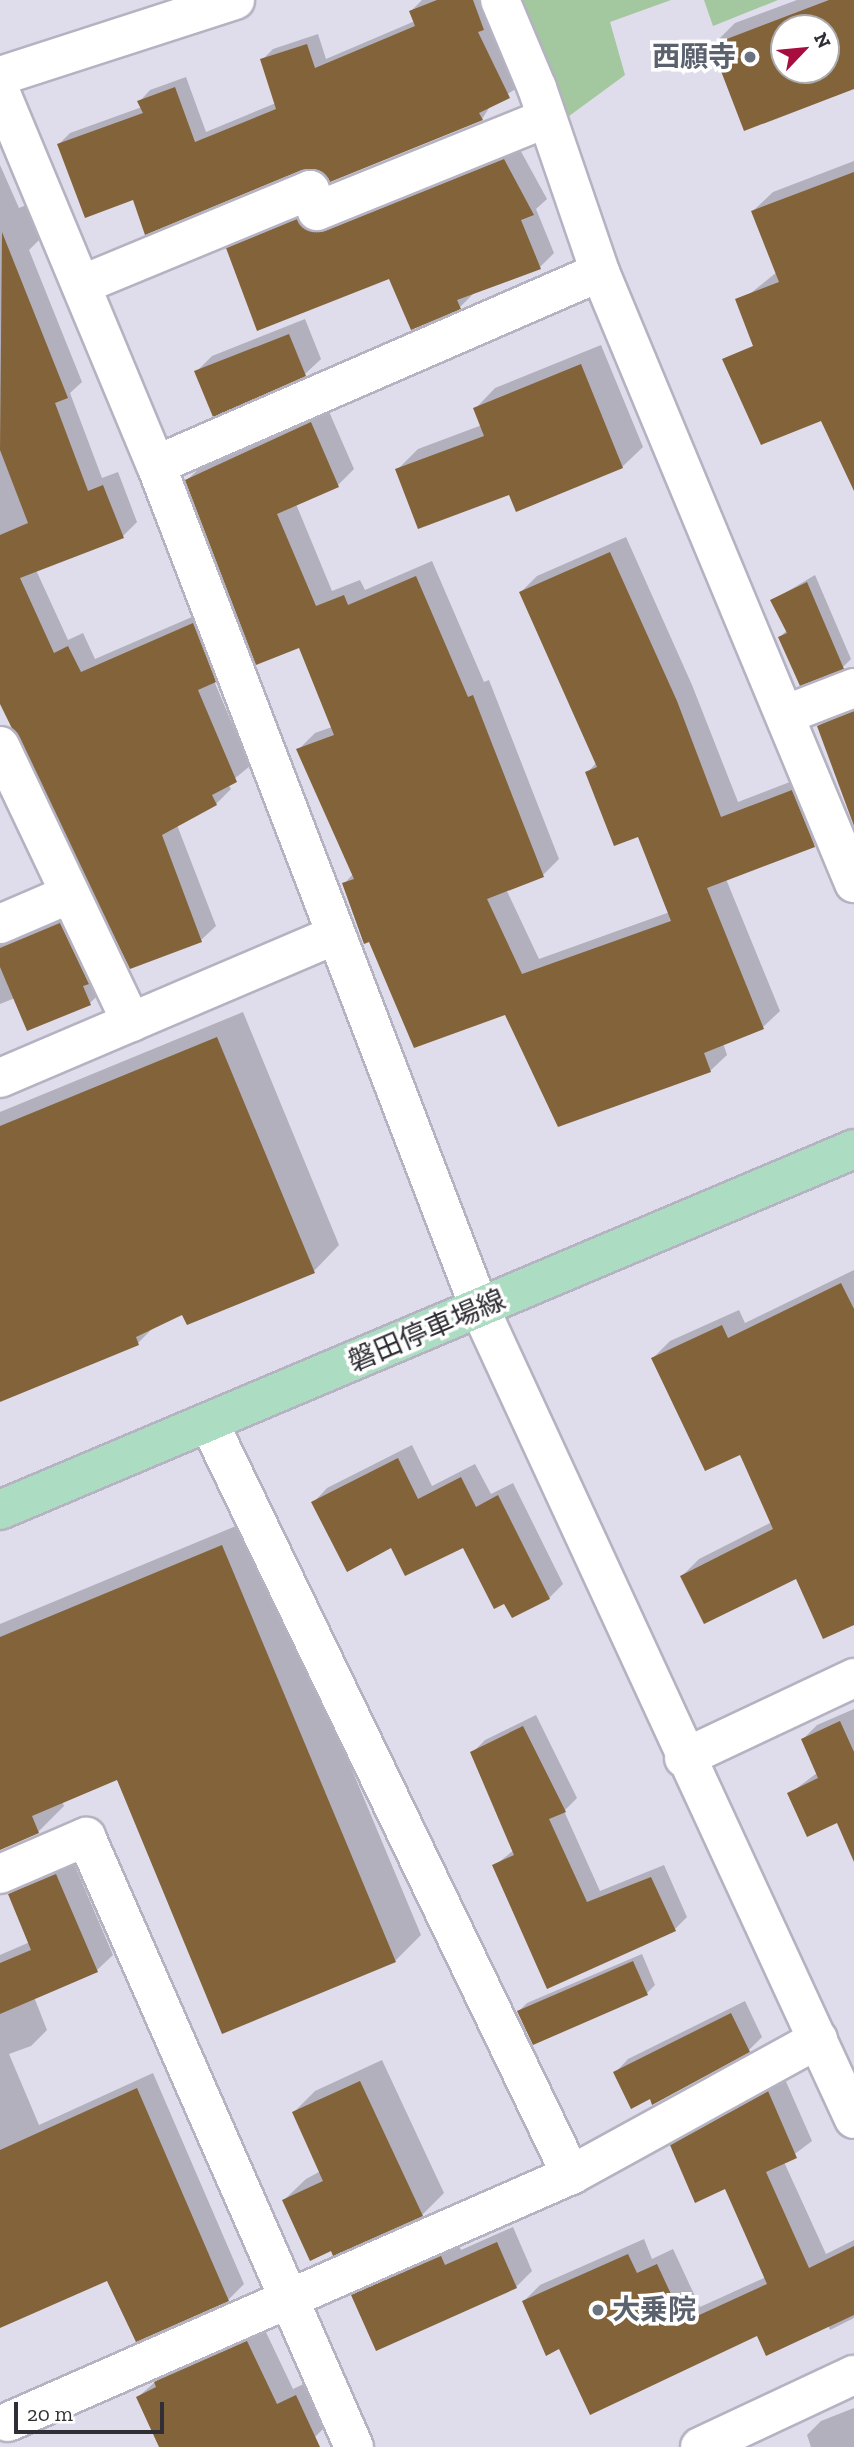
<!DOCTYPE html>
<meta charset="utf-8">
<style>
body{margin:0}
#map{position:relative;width:854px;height:2447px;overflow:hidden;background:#dfdcec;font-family:"Zilla Slab","Noto Sans JP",serif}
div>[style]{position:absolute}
.green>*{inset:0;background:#a3c79e}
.shadow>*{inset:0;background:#0003}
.building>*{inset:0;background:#836339}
.roads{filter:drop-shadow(2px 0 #b5b2c1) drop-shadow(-2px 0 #b5b2c1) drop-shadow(0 2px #b5b2c1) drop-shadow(0 -2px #b5b2c1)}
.minor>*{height:38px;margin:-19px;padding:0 19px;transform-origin:19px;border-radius:19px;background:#fff}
.tertiary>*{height:38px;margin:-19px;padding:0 19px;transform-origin:19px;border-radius:19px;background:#fff}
.primary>*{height:38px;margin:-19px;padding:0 19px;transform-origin:19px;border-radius:19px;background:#acdcc1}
.dots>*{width:19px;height:19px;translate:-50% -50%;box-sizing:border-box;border:4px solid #fff;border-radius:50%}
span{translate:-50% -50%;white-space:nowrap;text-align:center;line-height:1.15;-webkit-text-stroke:7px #fff;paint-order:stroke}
.worship-label{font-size:28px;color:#5b616d;font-weight:700}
.right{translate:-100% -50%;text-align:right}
.left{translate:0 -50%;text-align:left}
.street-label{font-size:28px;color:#302f35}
.north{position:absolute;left:770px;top:14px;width:70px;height:70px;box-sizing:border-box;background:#fff;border:2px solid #acacae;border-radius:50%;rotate:64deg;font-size:19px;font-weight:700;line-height:28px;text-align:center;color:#302f35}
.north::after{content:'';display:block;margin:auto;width:24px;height:32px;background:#a70e3f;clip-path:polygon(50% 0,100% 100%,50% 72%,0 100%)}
.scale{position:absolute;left:14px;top:2402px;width:150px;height:32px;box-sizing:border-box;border:4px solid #302f35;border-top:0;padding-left:9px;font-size:21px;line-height:24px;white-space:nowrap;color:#302f35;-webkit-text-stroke:5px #fff;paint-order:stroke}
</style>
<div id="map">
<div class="green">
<div style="clip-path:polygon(518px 0,671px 0,610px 22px,625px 75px,565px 119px)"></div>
<div style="clip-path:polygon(704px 0,778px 0,713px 26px)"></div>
</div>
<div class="shadow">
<div style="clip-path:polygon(422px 0,487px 0,520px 86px,491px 105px,482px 119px,315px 167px,134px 198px,59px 144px,70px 133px,142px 107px,140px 101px,150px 90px,186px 77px,206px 132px,276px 103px,262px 60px,273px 49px,318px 34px,326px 59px,415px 21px,411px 11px)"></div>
<div style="clip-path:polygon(evenodd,797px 0,854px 0,854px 88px,745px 129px,713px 45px,735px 23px,797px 0,784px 28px,826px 28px,826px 70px,784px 70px,784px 28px)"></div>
<div style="clip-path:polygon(518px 146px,547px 199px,536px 209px,554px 253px,540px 267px,474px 293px,460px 307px,390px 277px,228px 249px,243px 235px,312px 206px)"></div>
<div style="clip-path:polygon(854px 161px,854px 487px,822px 419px,747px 296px,777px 272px,753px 211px,773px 192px)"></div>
<div style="clip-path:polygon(0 165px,19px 208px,29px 204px,43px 236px,29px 250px,82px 382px,70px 393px,102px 478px,118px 472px,137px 522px,123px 536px,36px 570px,68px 640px,83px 633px,95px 659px,208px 610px,229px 666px,214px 681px,250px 766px,228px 784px,231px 789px,216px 804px,177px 825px,216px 926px,201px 940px,131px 966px,0 699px)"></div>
<div style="clip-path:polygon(305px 319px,321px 359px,305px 374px,196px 372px,212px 356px)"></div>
<div style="clip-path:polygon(601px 345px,643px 447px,622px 467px,510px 493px,397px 470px,418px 449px,482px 425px,475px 409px,495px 388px)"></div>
<div style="clip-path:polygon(327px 407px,354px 469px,338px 485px,296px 504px,332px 591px,360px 580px,365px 590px,432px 561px,484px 682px,489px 680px,559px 859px,543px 875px,506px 889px,539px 959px,670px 912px,639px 834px,587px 773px,597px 762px,521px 592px,537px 576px,626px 537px,692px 685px,738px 802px,808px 775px,831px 829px,814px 845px,726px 879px,780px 1011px,763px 1027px,723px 1043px,727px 1055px,710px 1071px,506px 1013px,344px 884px,353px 874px,298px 750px,315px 733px,332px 727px,300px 646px,187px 480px,204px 464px)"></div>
<div style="clip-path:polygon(815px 575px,851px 659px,843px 667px,780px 637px,787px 630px,773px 600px)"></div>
<div style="clip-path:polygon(854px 701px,854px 816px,819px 726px,837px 709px)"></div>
<div style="clip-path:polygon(76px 908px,106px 987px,90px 1003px,15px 998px,0 1004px,0 938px)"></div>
<div style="clip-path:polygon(243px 1012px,339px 1245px,314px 1271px,183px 1313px,154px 1327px,138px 1343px,0 1400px,0 1112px)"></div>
<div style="clip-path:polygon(854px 1270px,854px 1623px,797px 1576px,682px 1576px,699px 1559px,772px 1522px,740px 1453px,653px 1358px,670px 1341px,739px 1310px,745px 1323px)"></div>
<div style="clip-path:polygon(412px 1445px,432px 1486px,475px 1464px,491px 1494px,513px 1483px,563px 1584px,549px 1598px,464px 1546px,392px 1546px,314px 1502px,327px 1488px)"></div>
<div style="clip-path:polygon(248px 1521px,421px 1935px,395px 1961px,118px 1778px,62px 1801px,64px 1806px,38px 1832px,0 1848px,0 1624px)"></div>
<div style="clip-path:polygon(854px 1709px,854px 1813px,789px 1794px,817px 1773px,803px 1739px,817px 1725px)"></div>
<div style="clip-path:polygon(536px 1715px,577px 1798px,564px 1811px,600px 1891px,664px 1865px,687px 1917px,675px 1929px,548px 1987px,494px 1866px,514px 1850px,472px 1753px,485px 1740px)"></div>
<div style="clip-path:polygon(72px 1859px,113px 1955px,97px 1970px,34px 1997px,47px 2030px,31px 2046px,9px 2054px,39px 2125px,153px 2073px,244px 2284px,228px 2300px,108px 2278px,0 2316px,0 1955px,30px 1942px,10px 1895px,26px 1879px)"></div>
<div style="clip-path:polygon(642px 1954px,655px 1985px,647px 1993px,519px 2011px,527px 2003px)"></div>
<div style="clip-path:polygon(745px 2001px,762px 2037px,749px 2050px,651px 2097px,615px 2073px,628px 2059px)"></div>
<div style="clip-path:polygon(382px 2060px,444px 2193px,422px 2215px,284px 2200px,306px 2179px,321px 2171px,294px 2112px,315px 2091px)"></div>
<div style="clip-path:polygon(784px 2077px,812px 2141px,784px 2162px,826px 2254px,854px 2240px,854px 2318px,830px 2330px,828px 2325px,560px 2347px,524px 2301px,540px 2285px,644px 2239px,652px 2259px,673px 2249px,700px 2307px,766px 2277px,726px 2187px,672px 2146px,688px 2130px)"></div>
<div style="clip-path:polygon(513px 2227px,532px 2271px,516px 2287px,377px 2349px,353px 2296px,369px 2280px,457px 2241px,461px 2250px)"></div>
<div style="clip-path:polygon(263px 2326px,293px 2389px,312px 2380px,331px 2421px,315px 2437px,294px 2447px,161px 2447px,138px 2397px,172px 2367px)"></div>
<div style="clip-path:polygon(854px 2408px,854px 2447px,811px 2447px,807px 2435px,821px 2421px)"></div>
</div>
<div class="building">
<div style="clip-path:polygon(437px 0,473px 0,484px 30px,478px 32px,510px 98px,479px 113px,483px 120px,330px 182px,314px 169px,302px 170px,145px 235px,133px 200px,85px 218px,57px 144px,143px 113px,137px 101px,175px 87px,195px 142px,276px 109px,260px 59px,307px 44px,315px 68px,415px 26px,409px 11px)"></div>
<div style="clip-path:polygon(evenodd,829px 0,854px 0,854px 89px,744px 131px,711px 45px,829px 0,784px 28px,826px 28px,826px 70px,784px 70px,784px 28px)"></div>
<div style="clip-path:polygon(504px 159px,534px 215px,521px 220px,541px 269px,457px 300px,461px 309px,411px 330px,389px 279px,257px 331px,226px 248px,297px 219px,313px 232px,325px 231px)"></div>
<div style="clip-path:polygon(854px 172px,854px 491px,821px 421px,761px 445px,722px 359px,753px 346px,735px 299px,779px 282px,751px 211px)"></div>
<div style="clip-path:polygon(2px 232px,68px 398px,55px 403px,88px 491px,103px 485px,124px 538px,20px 578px,54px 653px,68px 646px,81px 672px,193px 623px,216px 682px,198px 690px,237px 782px,212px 795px,217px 805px,162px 835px,202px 942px,130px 969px,0 704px,0 535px,28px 523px,0 450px)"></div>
<div style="clip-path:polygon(289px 334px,306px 376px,213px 417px,194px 371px)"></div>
<div style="clip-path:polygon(581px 364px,623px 468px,516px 512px,509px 495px,418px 529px,395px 469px,484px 436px,473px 408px)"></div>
<div style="clip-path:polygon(311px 422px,339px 487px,277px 514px,316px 606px,344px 595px,348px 605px,416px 576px,468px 697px,473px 695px,544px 877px,487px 899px,522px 974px,671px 921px,638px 837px,614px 846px,585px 772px,597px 767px,519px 592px,610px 552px,677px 701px,721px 817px,792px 790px,815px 847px,707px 888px,764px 1029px,704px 1053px,711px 1072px,558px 1127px,505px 1015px,414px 1048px,369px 942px,364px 944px,342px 883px,354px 879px,296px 749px,334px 735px,299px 648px,256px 665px,185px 480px)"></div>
<div style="clip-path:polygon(807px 582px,844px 669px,800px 686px,778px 637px,787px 633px,770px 600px)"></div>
<div style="clip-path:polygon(854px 711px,854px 826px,817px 726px)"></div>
<div style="clip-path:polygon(60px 923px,89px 984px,83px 986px,91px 1005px,27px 1031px,0 967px,0 948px)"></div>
<div style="clip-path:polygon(217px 1037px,315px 1273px,187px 1325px,182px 1315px,136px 1337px,139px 1345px,0 1402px,0 1126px)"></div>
<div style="clip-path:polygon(841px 1283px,854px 1309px,854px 1625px,823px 1639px,796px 1579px,704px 1624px,680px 1576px,773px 1529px,740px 1455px,705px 1471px,651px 1358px,722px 1325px,728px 1338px)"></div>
<div style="clip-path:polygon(398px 1458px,418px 1499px,461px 1477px,476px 1507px,498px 1495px,550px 1599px,512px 1618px,504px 1604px,494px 1609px,463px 1548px,405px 1576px,391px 1548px,347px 1572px,311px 1502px)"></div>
<div style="clip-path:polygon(222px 1545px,396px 1962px,222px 2034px,117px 1780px,32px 1816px,39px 1833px,0 1850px,0 1637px)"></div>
<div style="clip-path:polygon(840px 1721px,854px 1752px,854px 1862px,837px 1823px,807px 1837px,787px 1793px,818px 1778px,801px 1739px)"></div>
<div style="clip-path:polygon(523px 1726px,566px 1812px,549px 1819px,587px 1902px,651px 1877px,676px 1931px,547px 1989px,492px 1865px,514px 1855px,470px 1752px)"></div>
<div style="clip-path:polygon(56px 1874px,98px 1972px,0 2014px,0 1963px,31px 1950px,8px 1894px)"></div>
<div style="clip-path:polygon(633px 1961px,648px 1995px,533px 2045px,517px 2011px)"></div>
<div style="clip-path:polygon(731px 2013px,750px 2052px,652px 2105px,650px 2099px,631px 2109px,613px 2072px)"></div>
<div style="clip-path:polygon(360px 2081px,423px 2216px,333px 2256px,331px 2251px,310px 2261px,282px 2200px,323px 2181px,292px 2112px)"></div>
<div style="clip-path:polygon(137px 2088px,229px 2301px,136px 2342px,107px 2281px,0 2328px,0 2150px)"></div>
<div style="clip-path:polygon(768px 2091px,797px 2158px,766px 2172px,809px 2268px,854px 2246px,854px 2315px,766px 2356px,757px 2336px,590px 2415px,559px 2349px,546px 2356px,522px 2301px,628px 2254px,637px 2273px,657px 2264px,684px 2322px,767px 2284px,725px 2189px,695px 2203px,670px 2145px)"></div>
<div style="clip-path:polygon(497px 2242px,517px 2288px,376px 2351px,351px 2295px,441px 2256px,445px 2265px)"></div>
<div style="clip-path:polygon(247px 2341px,277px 2404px,296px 2395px,320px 2447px,159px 2447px,136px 2397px,156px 2387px,154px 2382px)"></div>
</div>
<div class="roads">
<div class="minor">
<div style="left:500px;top:0;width:95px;rotate:67.2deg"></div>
<div style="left:537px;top:88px;width:194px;rotate:71.1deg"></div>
<div style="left:600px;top:272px;width:662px;rotate:67.43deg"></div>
<div style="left:0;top:91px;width:405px;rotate:67.4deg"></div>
<div style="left:156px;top:465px;width:904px;rotate:69deg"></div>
<div style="left:81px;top:285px;width:248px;rotate:-22.5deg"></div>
<div style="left:310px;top:190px;width:22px;rotate:72deg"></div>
<div style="left:317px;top:211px;width:248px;rotate:-22deg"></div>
<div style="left:156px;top:465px;width:484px;rotate:-23.5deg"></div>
<div style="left:787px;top:714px;width:72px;rotate:-21.2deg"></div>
<div style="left:0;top:746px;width:306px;rotate:64.6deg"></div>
<div style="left:0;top:924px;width:76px;rotate:-23.2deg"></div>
<div style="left:0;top:1078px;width:364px;rotate:-23.1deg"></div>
<div style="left:209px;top:1423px;width:835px;rotate:64.29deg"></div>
<div style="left:684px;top:1758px;width:188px;rotate:-25.2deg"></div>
<div style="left:0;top:1874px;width:94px;rotate:-23.3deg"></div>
<div style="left:86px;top:1837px;width:666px;rotate:66.28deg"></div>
<div style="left:8px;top:2422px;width:615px;rotate:-23.69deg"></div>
<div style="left:571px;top:2175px;width:282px;rotate:-28.8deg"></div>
<div style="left:700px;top:2447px;width:170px;rotate:-25.1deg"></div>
</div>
<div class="tertiary">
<div style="left:0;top:76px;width:247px;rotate:-17.9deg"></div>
<div style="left:480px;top:1309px;width:892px;rotate:65.22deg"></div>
</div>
<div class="primary">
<div style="left:0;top:1510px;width:927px;rotate:-22.91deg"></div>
</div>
</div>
<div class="dots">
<div style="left:750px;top:57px;background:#6b7280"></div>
<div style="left:598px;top:2310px;background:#6b7280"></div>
</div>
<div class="worship-label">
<span class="right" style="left:736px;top:57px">西願寺</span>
<span class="left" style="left:612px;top:2310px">大乗院</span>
</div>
<div class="street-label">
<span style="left:427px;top:1331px;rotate:-23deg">磐田停車場線</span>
</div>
<div class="north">N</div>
<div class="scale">20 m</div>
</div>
